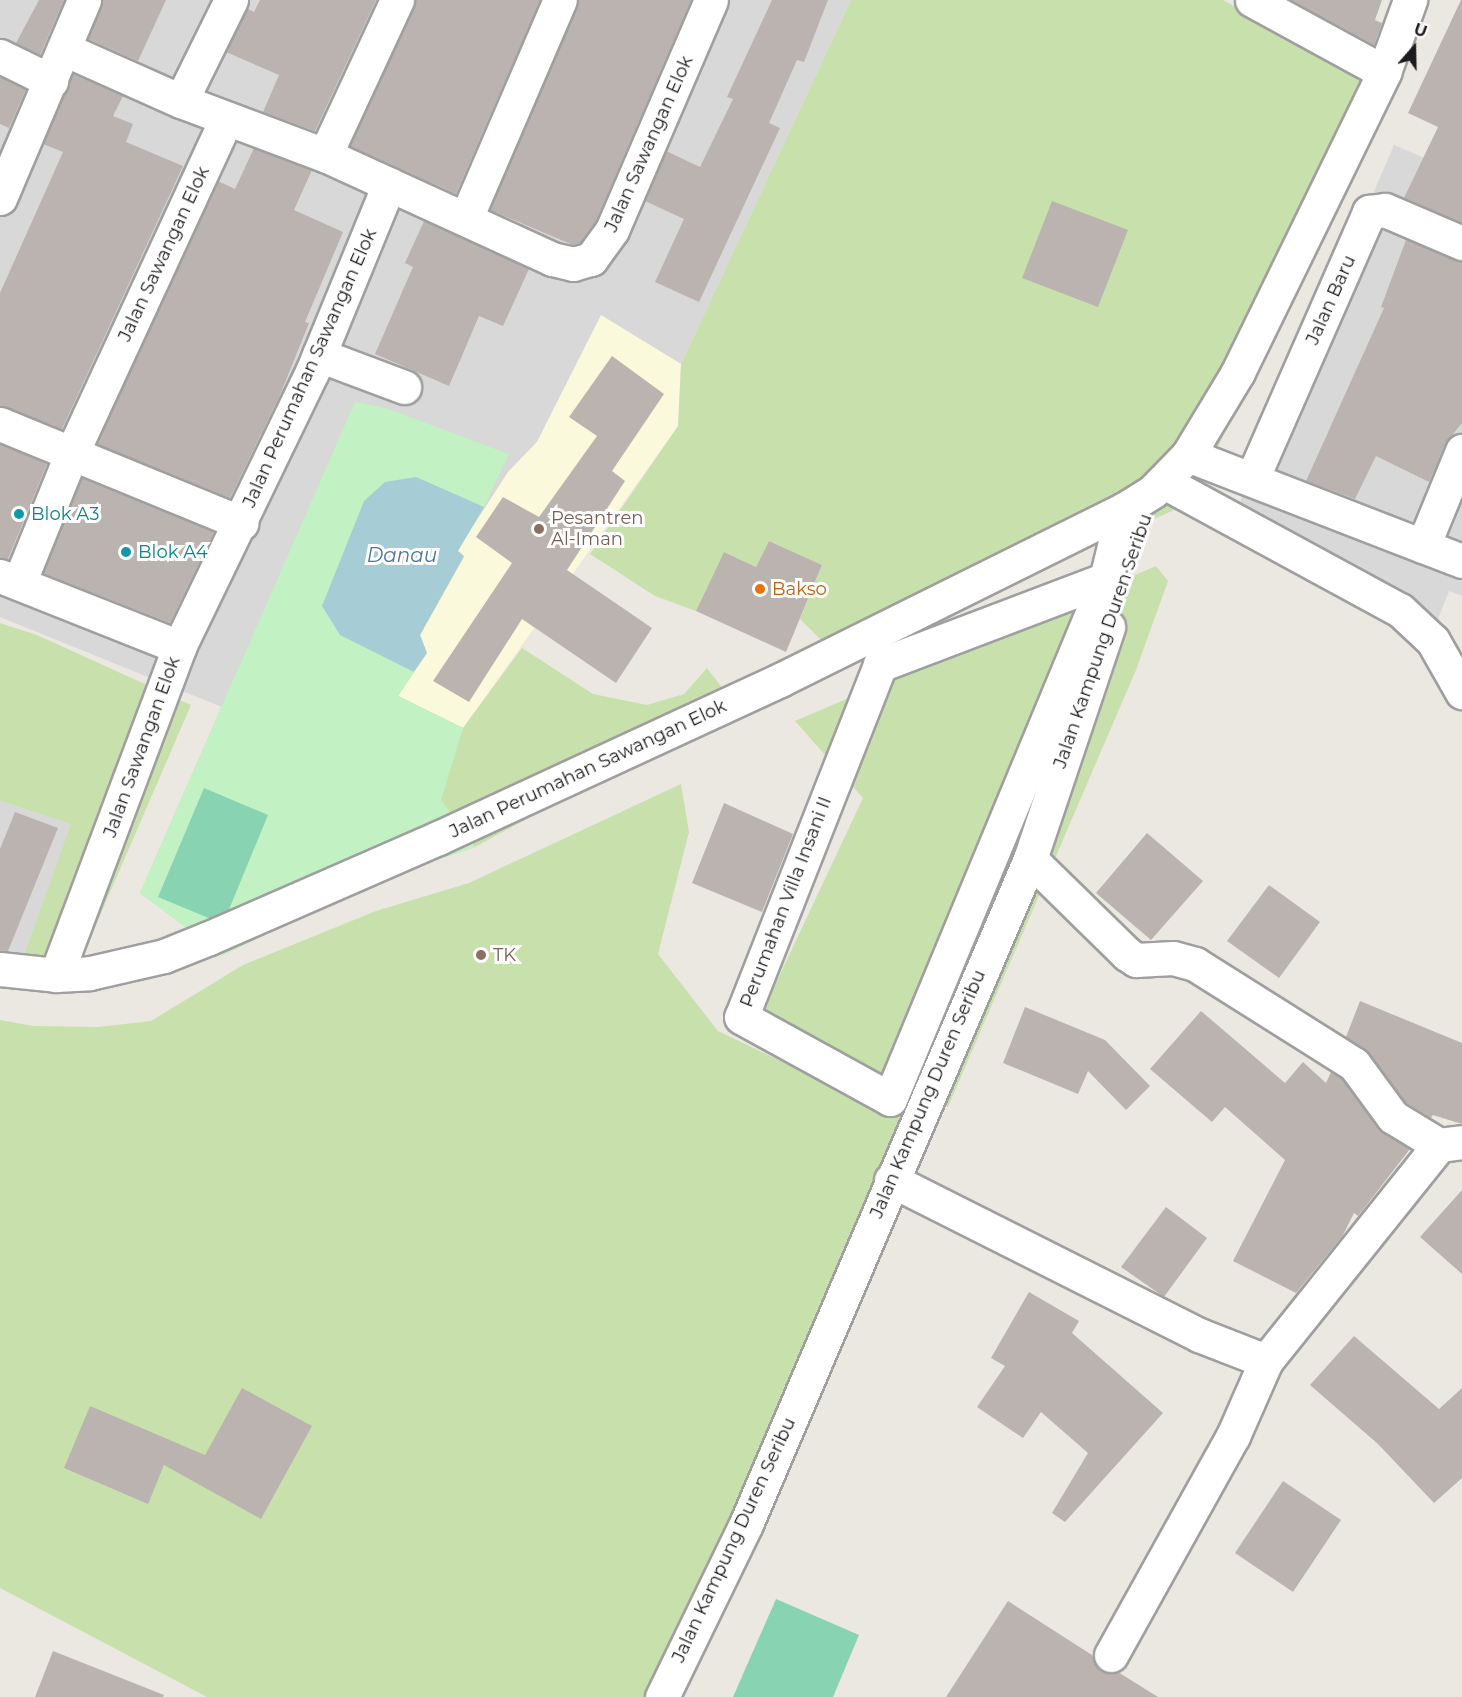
<!DOCTYPE html>
<style>
body{margin:0}
#map{position:relative;width:1462px;height:1697px;overflow:hidden;background:#ebe8e2;font-family:Montserrat,sans-serif}
div>[style]{position:absolute}
.residential>*{inset:0;background:#d9d8d8}
.education>*{inset:0;background:#fbf9db}
.grass>*{inset:0;background:#c8e1ac}
.park>*{inset:0;background:#c2f2c4}
.pitch>*{inset:0;background:#87d3b2}
.water>*{inset:0;background:#a6ccd5}
.building>*{inset:0;background:#bbb3af}
.roads{filter:drop-shadow(2px 0 #9f9f9f) drop-shadow(-2px 0 #9f9f9f) drop-shadow(0 2px #9f9f9f) drop-shadow(0 -2px #9f9f9f)}
.street>*{height:33px;margin:-16.5px;padding:0 16.5px;transform-origin:16.5px;border-radius:16.5px;background:#fff}
.dots>*{width:16px;height:16px;translate:-50% -50%;box-sizing:border-box;border:3px solid #fff;border-radius:50%}
span{translate:-50% -50%;white-space:nowrap;text-align:center;line-height:1.15;-webkit-text-stroke:6px #fff;paint-order:stroke}
.street-label{font-size:18px;color:#1b1b1b}
.culture-label{font-size:18px;color:#0d838f}
.left{translate:0 -50%;text-align:left}
.education-label{font-size:18px;color:#785e54}
.food-label{font-size:18px;color:#c56008}
.water-label{font-size:20px;color:#507798;font-style:italic}
.north{position:absolute;left:1384px;top:18px;width:60px;height:60px;-webkit-text-stroke:4px #fff;paint-order:stroke;rotate:20deg;font-size:16px;font-weight:700;line-height:24px;text-align:center;color:#1b1b1b}
.north::after{content:'';display:block;margin:auto;width:21px;height:27px;background:#1b1b1b;clip-path:polygon(50% 0,100% 100%,50% 72%,0 100%)}
</style>
<div id="map">
<div class="residential">
<div style="clip-path:polygon(0 0,851px 0,681px 364px,601px 316px,537px 442px,508px 472px,397px 695px,475px 847px,380px 879px,223px 955px,140px 893px,222px 707px,0 617px)"></div>
<div style="clip-path:polygon(1394px 145px,1462px 174px,1462px 596px,1449px 591px,1438px 619px,1231px 523px)"></div>
<div style="clip-path:polygon(0 801px,72px 824px,15px 980px,0 976px)"></div>
</div>
<div class="education">
<div style="clip-path:polygon(601px 315px,681px 364px,678px 426px,463px 728px,397px 695px,427px 653px,420px 635px,464px 557px,457px 551px,508px 472px,537px 442px)"></div>
</div>
<div class="grass">
<div style="clip-path:polygon(851px 0,1223px 0,1379px 86px,1194px 501px,841px 660px,800px 619px,822px 565px,769px 541px,756px 567px,724px 552px,696px 611px,655px 596px,590px 554px,678px 426px,681px 364px)"></div>
<div style="clip-path:polygon(355px 402px,386px 408px,509px 454px,484px 507px,416px 477px,340px 635px,414px 672px,398px 696px,463px 728px,522px 648px,593px 694px,647px 705px,684px 694px,707px 668px,736px 706px,475px 847px,380px 879px,223px 955px,140px 893px)"></div>
<div style="clip-path:polygon(1156px 566px,1168px 581px,1136px 670px,948px 1107px,759px 1019px,863px 798px,795px 721px)"></div>
<div style="clip-path:polygon(0 623px,37px 635px,191px 705px,76px 971px,58px 992px,15px 980px,71px 824px,0 801px)"></div>
<div style="clip-path:polygon(681px 784px,689px 832px,658px 954px,718px 1031px,934px 1134px,683px 1697px,207px 1697px,0 1588px,0 1020px,33px 1026px,98px 1027px,151px 1021px,243px 965px,376px 911px,469px 883px)"></div>
</div>
<div class="park">
<div style="clip-path:polygon(355px 402px,386px 408px,509px 454px,484px 507px,416px 477px,340px 635px,414px 672px,398px 696px,463px 728px,441px 800px,475px 847px,380px 879px,223px 955px,140px 893px)"></div>
</div>
<div class="pitch">
<div style="clip-path:polygon(204px 788px,268px 815px,223px 924px,158px 897px)"></div>
<div style="clip-path:polygon(776px 1599px,859px 1635px,833px 1697px,733px 1697px)"></div>
</div>
<div class="water">
<div style="clip-path:polygon(416px 477px,484px 507px,458px 551px,464px 556px,420px 635px,427px 653px,414px 672px,340px 635px,322px 606px,364px 501px,385px 482px)"></div>
</div>
<div class="building">
<div style="clip-path:polygon(39px 0,64px 0,40px 55px,16px 43px)"></div>
<div style="clip-path:polygon(102px 0,166px 0,138px 61px,88px 39px)"></div>
<div style="clip-path:polygon(260px 0,376px 0,315px 131px,263px 112px,279px 75px,226px 52px,248px 9px,254px 12px)"></div>
<div style="clip-path:polygon(415px 0,540px 0,456px 194px,350px 146px)"></div>
<div style="clip-path:polygon(578px 0,691px 0,596px 221px,580px 243px,573px 245px,490px 210px)"></div>
<div style="clip-path:polygon(772px 0,828px 0,804px 62px,797px 60px,769px 123px,780px 128px,699px 302px,655px 282px,684px 219px,645px 201px,666px 151px,700px 167px,733px 99px,727px 97px)"></div>
<div style="clip-path:polygon(1291px 0,1382px 0,1375px 20px,1382px 23px,1374px 45px)"></div>
<div style="clip-path:polygon(1461px 0,1462px 0,1462px 223px,1404px 198px,1438px 127px,1408px 113px)"></div>
<div style="clip-path:polygon(73px 74px,123px 96px,113px 116px,133px 124px,126px 142px,183px 166px,62px 429px,0 406px,0 293px,63px 152px,43px 144px)"></div>
<div style="clip-path:polygon(0 77px,26px 89px,9px 128px,0 124px)"></div>
<div style="clip-path:polygon(254px 148px,312px 170px,294px 210px,343px 232px,305px 322px,309px 323px,280px 395px,230px 498px,97px 444px,218px 181px,235px 189px)"></div>
<div style="clip-path:polygon(1052px 201px,1128px 230px,1098px 307px,1022px 278px)"></div>
<div style="clip-path:polygon(424px 221px,529px 269px,503px 326px,479px 316px,449px 386px,375px 354px,413px 267px,405px 263px)"></div>
<div style="clip-path:polygon(1406px 240px,1462px 261px,1462px 423px,1445px 444px,1429px 482px,1376px 456px,1355px 499px,1306px 481px,1384px 308px,1381px 307px)"></div>
<div style="clip-path:polygon(612px 356px,664px 394px,612px 471px,625px 481px,567px 570px,652px 628px,616px 683px,522px 619px,469px 702px,433px 681px,512px 563px,476px 537px,503px 497px,539px 517px,597px 436px,569px 417px)"></div>
<div style="clip-path:polygon(0 444px,47px 464px,8px 559px,0 558px)"></div>
<div style="clip-path:polygon(82px 478px,214px 532px,170px 623px,43px 573px)"></div>
<div style="clip-path:polygon(769px 541px,822px 565px,786px 652px,696px 611px,724px 552px,756px 567px)"></div>
<div style="clip-path:polygon(724px 803px,793px 834px,762px 912px,692px 883px)"></div>
<div style="clip-path:polygon(15px 812px,58px 828px,8px 951px,0 951px,0 849px)"></div>
<div style="clip-path:polygon(1147px 833px,1203px 881px,1151px 940px,1096px 893px)"></div>
<div style="clip-path:polygon(1269px 885px,1320px 922px,1279px 978px,1227px 941px)"></div>
<div style="clip-path:polygon(1360px 1001px,1462px 1043px,1462px 1124px,1433px 1115px,1431px 1118px,1406px 1103px,1369px 1053px,1346px 1037px)"></div>
<div style="clip-path:polygon(1025px 1007px,1105px 1040px,1150px 1086px,1126px 1110px,1088px 1071px,1078px 1094px,1003px 1063px)"></div>
<div style="clip-path:polygon(1201px 1011px,1285px 1083px,1303px 1062px,1326px 1083px,1331px 1072px,1341px 1078px,1378px 1128px,1410px 1149px,1358px 1216px,1354px 1213px,1343px 1235px,1296px 1293px,1233px 1261px,1285px 1160px,1225px 1107px,1212px 1122px,1150px 1069px)"></div>
<div style="clip-path:polygon(1462px 1190px,1462px 1274px,1420px 1237px)"></div>
<div style="clip-path:polygon(1166px 1207px,1207px 1238px,1164px 1297px,1121px 1267px)"></div>
<div style="clip-path:polygon(1029px 1292px,1079px 1321px,1072px 1333px,1163px 1413px,1065px 1522px,1052px 1513px,1088px 1453px,1041px 1412px,1023px 1438px,977px 1407px,1005px 1366px,991px 1358px)"></div>
<div style="clip-path:polygon(1354px 1336px,1439px 1409px,1462px 1388px,1462px 1478px,1434px 1503px,1378px 1444px,1310px 1385px)"></div>
<div style="clip-path:polygon(242px 1388px,312px 1426px,261px 1519px,164px 1465px,148px 1504px,64px 1468px,90px 1406px,205px 1455px)"></div>
<div style="clip-path:polygon(1283px 1481px,1341px 1520px,1293px 1592px,1235px 1553px)"></div>
<div style="clip-path:polygon(1008px 1601px,1092px 1655px,1101px 1671px,1118px 1672px,1158px 1697px,946px 1697px)"></div>
<div style="clip-path:polygon(53px 1651px,164px 1695px,163px 1697px,35px 1697px)"></div>
</div>
<div class="roads">
<div class="street">
<div style="left:1252px;top:0;width:150px;rotate:28.6deg"></div>
<div style="left:64px;top:49px;width:128px;rotate:24deg"></div>
<div style="left:181px;top:101px;width:154px;rotate:20.6deg"></div>
<div style="left:325px;top:155px;width:250px;rotate:24.6deg"></div>
<div style="left:552px;top:259px;width:22px;rotate:13deg"></div>
<div style="left:573px;top:264px;width:19px;rotate:-16deg"></div>
<div style="left:591px;top:259px;width:36px;rotate:-54deg"></div>
<div style="left:612px;top:230px;width:250px;rotate:-66.7deg"></div>
<div style="left:0;top:56px;width:57px;rotate:26.1deg"></div>
<div style="left:181px;top:101px;width:113px;rotate:-63.7deg"></div>
<div style="left:325px;top:155px;width:171px;rotate:-65.1deg"></div>
<div style="left:0;top:198px;width:215px;rotate:-67deg"></div>
<div style="left:466px;top:218px;width:237px;rotate:-66.7deg"></div>
<div style="left:319px;top:355px;width:91px;rotate:20.6deg"></div>
<div style="left:0;top:424px;width:261px;rotate:22.3deg"></div>
<div style="left:1188px;top:455px;width:252px;rotate:21.2deg"></div>
<div style="left:1423px;top:546px;width:103px;rotate:-67.7deg"></div>
<div style="left:1252px;top:479px;width:292px;rotate:-66.3deg"></div>
<div style="left:1369px;top:212px;width:16px;rotate:-7deg"></div>
<div style="left:1385px;top:210px;width:84px;rotate:23.2deg"></div>
<div style="left:1164px;top:482px;width:268px;rotate:28.5deg"></div>
<div style="left:1400px;top:610px;width:45px;rotate:43.2deg"></div>
<div style="left:1433px;top:641px;width:59px;rotate:60.4deg"></div>
<div style="left:1423px;top:546px;width:42px;rotate:21deg"></div>
<div style="left:0;top:576px;width:193px;rotate:21.6deg"></div>
<div style="left:1106px;top:579px;width:242px;rotate:159.2deg"></div>
<div style="left:880px;top:665px;width:378px;rotate:111.5deg"></div>
<div style="left:741px;top:1017px;width:170px;rotate:28.8deg"></div>
<div style="left:890px;top:1099px;width:563px;rotate:-67.44deg"></div>
<div style="left:1106px;top:579px;width:71px;rotate:-76.2deg"></div>
<div style="left:19px;top:583px;width:138px;rotate:-67.9deg"></div>
<div style="left:71px;top:455px;width:370px;rotate:-65.2deg"></div>
<div style="left:1030px;top:859px;width:136px;rotate:44.4deg"></div>
<div style="left:1127px;top:954px;width:11px;rotate:34deg"></div>
<div style="left:1136px;top:960px;width:37px;rotate:-3deg"></div>
<div style="left:1173px;top:958px;width:23px;rotate:15deg"></div>
<div style="left:1195px;top:964px;width:188px;rotate:32.2deg"></div>
<div style="left:1354px;top:1064px;width:66px;rotate:53.7deg"></div>
<div style="left:1393px;top:1117px;width:54px;rotate:31.3deg"></div>
<div style="left:0;top:969px;width:56px;rotate:6.1deg"></div>
<div style="left:56px;top:975px;width:34px;rotate:-3deg"></div>
<div style="left:90px;top:973px;width:76px;rotate:-12.9deg"></div>
<div style="left:164px;top:956px;width:48px;rotate:-21.8deg"></div>
<div style="left:209px;top:938px;width:250px;rotate:-23.6deg"></div>
<div style="left:438px;top:838px;width:377px;rotate:-24.8deg"></div>
<div style="left:780px;top:680px;width:383px;rotate:-26.4deg"></div>
<div style="left:1123px;top:510px;width:36px;rotate:-32deg"></div>
<div style="left:1153px;top:491px;width:50px;rotate:-45.8deg"></div>
<div style="left:1188px;top:455px;width:97px;rotate:-58.9deg"></div>
<div style="left:1238px;top:372px;width:334px;rotate:-64deg"></div>
<div style="left:1384px;top:72px;width:77px;rotate:-70.1deg"></div>
<div style="left:56px;top:975px;width:350px;rotate:-69.4deg"></div>
<div style="left:179px;top:647px;width:305px;rotate:-64.2deg"></div>
<div style="left:312px;top:372px;width:203px;rotate:-67.7deg"></div>
<div style="left:891px;top:1180px;width:345px;rotate:26.7deg"></div>
<div style="left:1199px;top:1335px;width:72px;rotate:21.2deg"></div>
<div style="left:1266px;top:1361px;width:277px;rotate:-51.3deg"></div>
<div style="left:1439px;top:1145px;width:23px;rotate:-7deg"></div>
<div style="left:1111px;top:1655px;width:251px;rotate:-60.9deg"></div>
<div style="left:1233px;top:1436px;width:82px;rotate:-66.3deg"></div>
<div style="left:662px;top:1697px;width:192px;rotate:-64.1deg"></div>
<div style="left:746px;top:1524px;width:723px;rotate:-66.87deg"></div>
<div style="left:1030px;top:859px;width:245px;rotate:-71.4deg"></div>
</div>
</div>
<div class="dots">
<div style="left:19px;top:514px;background:#0f9aa8"></div>
<div style="left:539px;top:529px;background:#8d6e63"></div>
<div style="left:126px;top:552px;background:#0f9aa8"></div>
<div style="left:760px;top:589px;background:#e8710a"></div>
<div style="left:481px;top:955px;background:#8d6e63"></div>
</div>
<div class="street-label">
<span style="left:649px;top:144px;rotate:-66deg">Jalan Sawangan Elok</span>
<span style="left:164px;top:254px;rotate:-65deg">Jalan Sawangan Elok</span>
<span style="left:1331px;top:300px;rotate:-66deg">Jalan Baru</span>
<span style="left:310px;top:368px;rotate:-66deg">Jalan Perumahan Sawangan Elok</span>
<span style="left:1103px;top:641px;rotate:-71deg">Jalan Kampung Duren Seribu</span>
<span style="left:142px;top:747px;rotate:-70deg">Jalan Sawangan Elok</span>
<span style="left:588px;top:769px;rotate:-25deg">Jalan Perumahan Sawangan Elok</span>
<span style="left:786px;top:902px;rotate:-69deg">Perumahan Villa Insani II</span>
<span style="left:928px;top:1094px;rotate:-67deg">Jalan Kampung Duren Seribu</span>
<span style="left:734px;top:1540px;rotate:-65deg">Jalan Kampung Duren Seribu</span>
</div>
<div class="culture-label">
<span class="left" style="left:31px;top:514px">Blok A3</span>
<span class="left" style="left:138px;top:552px">Blok A4</span>
</div>
<div class="education-label">
<span class="left" style="left:551px;top:529px">Pesantren<br>Al-Iman</span>
<span class="left" style="left:493px;top:955px">TK</span>
</div>
<div class="food-label">
<span class="left" style="left:772px;top:589px">Bakso</span>
</div>
<div class="water-label">
<span style="left:402px;top:555px">Danau</span>
</div>
<div class="north">U</div>
</div>
